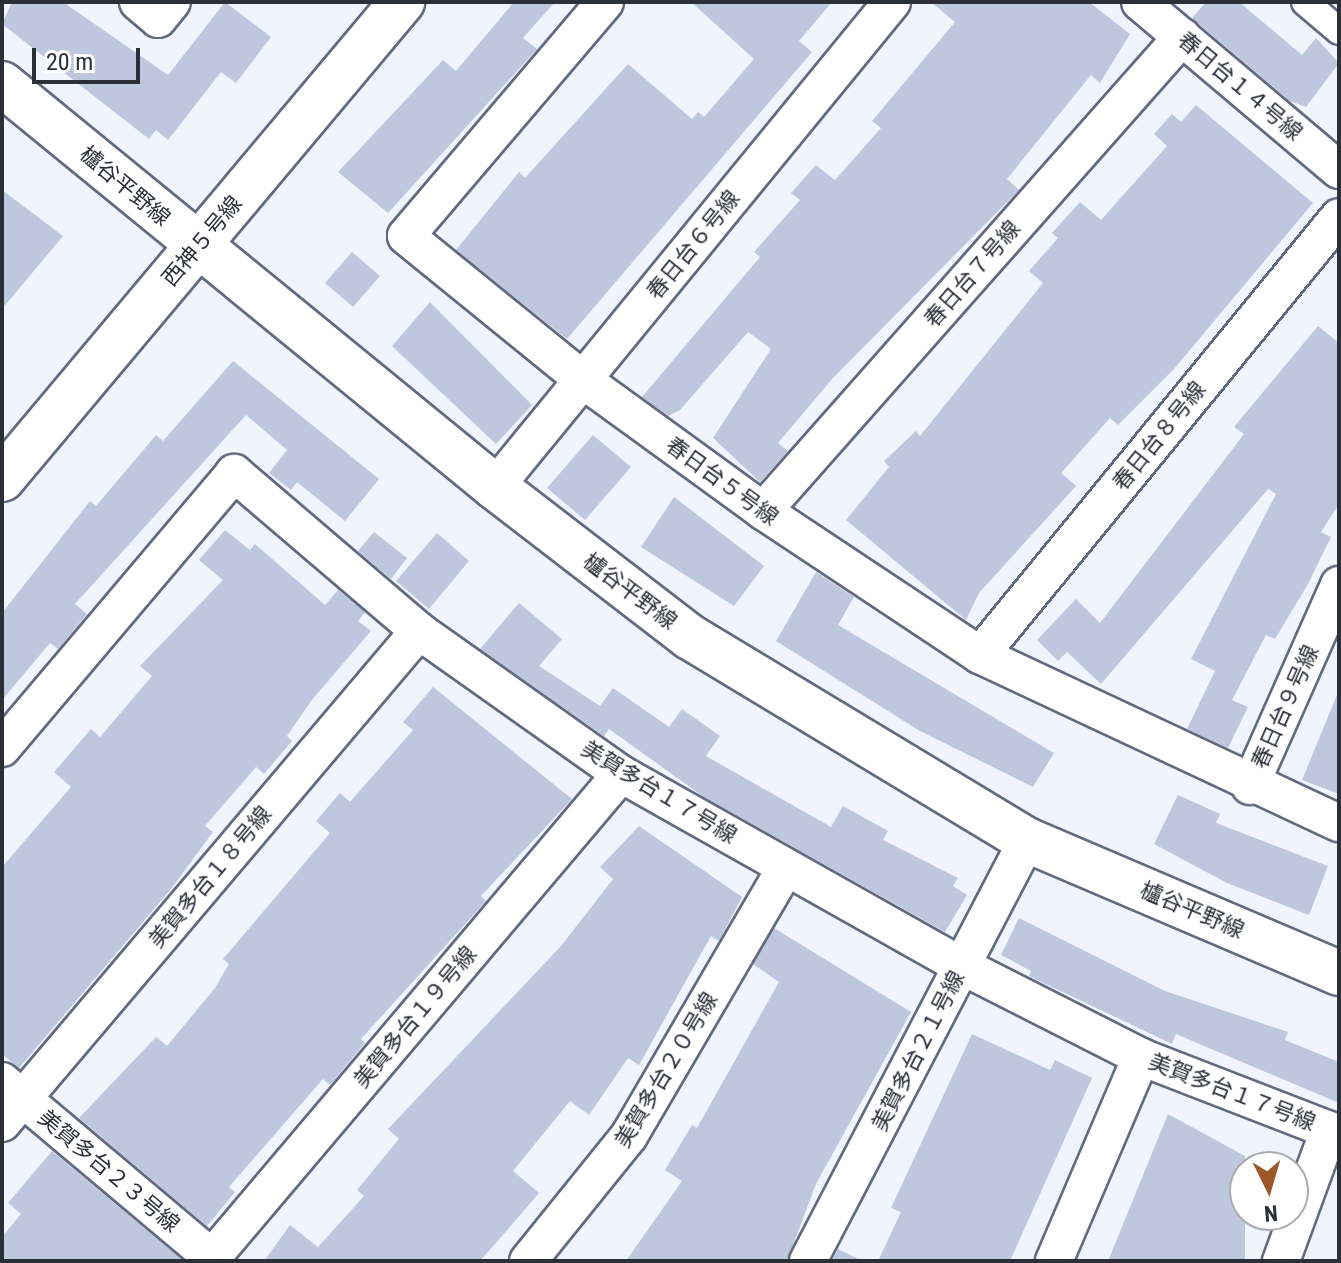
<!DOCTYPE html>
<meta charset="utf-8">
<style>
body{margin:0}
#map{position:relative;width:1341px;height:1263px;overflow:hidden;background:#f0f4fd;font-family:"Roboto Condensed","Noto Sans JP",sans-serif}
div>[style]{position:absolute}
.building>*{inset:0;background:#bdc8de}
.roads{filter:drop-shadow(2px 0 #616b7f) drop-shadow(-2px 0 #616b7f) drop-shadow(0 2px #616b7f) drop-shadow(0 -2px #616b7f)}
.pedestrian>*{height:26px;margin:-13px;padding:0 13px;transform-origin:13px;border-radius:13px;background:#fff}
.minor>*{height:36px;margin:-18px;padding:0 18px;transform-origin:18px;border-radius:18px;background:#fff}
.tertiary>*{height:44px;margin:-22px;padding:0 22px;transform-origin:22px;border-radius:22px;background:#fff}
span{translate:-50% -50%;white-space:nowrap;text-align:center;line-height:1.15;-webkit-text-stroke:6px #fff;paint-order:stroke}
.street-label{font-size:22px;color:#2b2f38}
.frame{position:absolute;inset:0;border:4px solid #2b2f38;pointer-events:none}
.north{position:absolute;left:1229px;top:1151px;width:80px;height:80px;box-sizing:border-box;background:#fff;border:2px solid #aaacaf;border-radius:50%;rotate:175deg;font-size:22px;font-weight:700;line-height:32px;text-align:center;color:#2b2f38}
.north::after{content:'';display:block;margin:auto;width:28px;height:36px;background:#9c582b;clip-path:polygon(50% 0,100% 100%,50% 72%,0 100%)}
.scale{position:absolute;left:32px;top:48px;width:108px;height:36px;box-sizing:border-box;border:4px solid #2b2f38;border-top:0;padding-left:10px;font-size:24px;line-height:28px;white-space:nowrap;color:#2b2f38;-webkit-text-stroke:6px #fff;paint-order:stroke}
</style>
<div id="map">
<div class="building">
<div style="clip-path:polygon(12px 2px,63px 2px,168px 75px,225px 2px,271px 37px,236px 83px,221px 72px,168px 140px,156px 130px,149px 139px,2px 24px)"></div>
<div style="clip-path:polygon(514px 2px,555px 2px,523px 38px,537px 49px,388px 213px,338px 172px,443px 60px,456px 71px)"></div>
<div style="clip-path:polygon(691px 2px,832px 2px,799px 41px,812px 52px,567px 339px,456px 250px,519px 172px,525px 178px,628px 64px,692px 119px,698px 112px,704px 117px,754px 59px)"></div>
<div style="clip-path:polygon(931px 2px,1089px 2px,1130px 34px,1100px 83px,1091px 75px,1007px 179px,1019px 190px,833px 378px,778px 443px,788px 451px,760px 482px,713px 438px,771px 349px,748px 332px,680px 410px,668px 416px,642px 397px,760px 257px,754px 252px,800px 200px,791px 193px,816px 165px,835px 180px,881px 128px,872px 121px,955px 22px)"></div>
<div style="clip-path:polygon(1206px 2px,1239px 2px,1302px 55px,1316px 38px,1339px 63px,1306px 107px,1290px 101px,1192px 18px)"></div>
<div style="clip-path:polygon(1196px 105px,1313px 203px,1174px 369px,1118px 425px,1110px 418px,1061px 473px,1076px 486px,979px 593px,966px 620px,846px 520px,889px 467px,884px 461px,916px 431px,920px 436px,1043px 283px,1029px 271px,1058px 238px,1052px 233px,1080px 202px,1101px 220px,1167px 146px,1154px 134px,1172px 114px,1181px 122px)"></div>
<div style="clip-path:polygon(2px 190px,63px 236px,2px 309px)"></div>
<div style="clip-path:polygon(352px 252px,380px 276px,353px 307px,325px 283px)"></div>
<div style="clip-path:polygon(430px 302px,532px 405px,496px 444px,392px 346px)"></div>
<div style="clip-path:polygon(1318px 326px,1339px 343px,1339px 504px,1321px 532px,1331px 537px,1308px 584px,1275px 639px,1266px 635px,1232px 700px,1248px 707px,1228px 748px,1187px 729px,1215px 671px,1191px 659px,1276px 494px,1268px 489px,1101px 684px,1067px 652px,1058px 661px,1037px 640px,1076px 599px,1100px 623px,1244px 434px,1234px 427px)"></div>
<div style="clip-path:polygon(233px 361px,379px 479px,345px 521px,297px 482px,291px 490px,269px 473px,287px 450px,246px 415px,75px 604px,87px 614px,58px 649px,50px 643px,2px 700px,2px 613px,90px 501px,96px 506px,156px 435px,163px 441px)"></div>
<div style="clip-path:polygon(593px 435px,631px 467px,585px 520px,547px 488px)"></div>
<div style="clip-path:polygon(674px 497px,764px 566px,734px 606px,641px 547px)"></div>
<div style="clip-path:polygon(225px 530px,250px 550px,255px 544px,325px 605px,338px 590px,365px 612px,358px 621px,371px 631px,311px 701px,287px 736px,292px 741px,264px 774px,256px 767px,205px 826px,213px 832px,171px 889px,19px 1068px,2px 1054px,2px 867px,71px 787px,54px 772px,91px 729px,100px 737px,152px 676px,140px 666px,223px 580px,199px 560px)"></div>
<div style="clip-path:polygon(374px 532px,407px 558px,391px 579px,358px 551px)"></div>
<div style="clip-path:polygon(437px 533px,469px 561px,429px 609px,396px 581px)"></div>
<div style="clip-path:polygon(816px 572px,854px 597px,838px 625px,1054px 753px,1033px 787px,920px 731px,776px 641px)"></div>
<div style="clip-path:polygon(519px 603px,562px 639px,539px 666px,600px 706px,613px 688px,669px 727px,682px 709px,720px 736px,706px 756px,831px 827px,843px 806px,888px 831px,883px 840px,958px 878px,953px 886px,967px 895px,945px 932px,704px 797px,609px 729px,604px 736px,480px 649px)"></div>
<div style="clip-path:polygon(433px 687px,572px 799px,481px 896px,486px 901px,361px 1039px,365px 1043px,330px 1085px,323px 1079px,229px 1187px,235px 1192px,207px 1226px,79px 1118px,156px 1037px,167px 1046px,215px 988px,229px 964px,223px 959px,330px 833px,316px 821px,340px 793px,350px 802px,413px 730px,403px 722px)"></div>
<div style="clip-path:polygon(1339px 690px,1339px 794px,1302px 780px)"></div>
<div style="clip-path:polygon(1178px 795px,1220px 814px,1216px 823px,1328px 866px,1309px 915px,1227px 883px,1154px 844px)"></div>
<div style="clip-path:polygon(639px 826px,742px 897px,719px 941px,711px 936px,639px 1065px,628px 1058px,589px 1115px,570px 1101px,513px 1171px,539px 1193px,508px 1229px,480px 1261px,264px 1261px,290px 1225px,318px 1247px,364px 1196px,357px 1190px,399px 1139px,388px 1129px,561px 946px,613px 879px,600px 867px)"></div>
<div style="clip-path:polygon(1019px 918px,1165px 991px,1288px 1032px,1285px 1040px,1339px 1062px,1339px 1103px,1176px 1034px,1172px 1044px,1029px 976px,1031px 971px,1001px 955px)"></div>
<div style="clip-path:polygon(774px 928px,911px 1012px,816px 1184px,787px 1261px,626px 1261px,682px 1181px,665px 1170px,692px 1125px,697px 1128px,779px 982px,753px 964px)"></div>
<div style="clip-path:polygon(972px 1034px,1050px 1070px,1055px 1060px,1092px 1078px,1010px 1261px,878px 1261px,901px 1212px,891px 1208px)"></div>
<div style="clip-path:polygon(1168px 1114px,1245px 1156px,1245px 1261px,1108px 1261px)"></div>
<div style="clip-path:polygon(52px 1151px,181px 1259px,179px 1261px,2px 1261px,2px 1237px,21px 1214px,8px 1203px)"></div>
<div style="clip-path:polygon(838px 1249px,863px 1261px,832px 1261px)"></div>
</div>
<div class="roads">
<div class="pedestrian">
<div style="left:1305px;top:2px;width:45px;rotate:40.5deg"></div>
</div>
<div class="minor">
<div style="left:138px;top:2px;width:26px;rotate:40deg"></div>
<div style="left:158px;top:19px;width:22px;rotate:-51deg"></div>
<div style="left:605px;top:2px;width:307px;rotate:130.4deg"></div>
<div style="left:406px;top:236px;width:228px;rotate:39.1deg"></div>
<div style="left:583px;top:380px;width:223px;rotate:36deg"></div>
<div style="left:763px;top:511px;width:260px;rotate:33.6deg"></div>
<div style="left:980px;top:655px;width:396px;rotate:25.1deg"></div>
<div style="left:1140px;top:2px;width:260px;rotate:40.2deg"></div>
<div style="left:495px;top:487px;width:627px;rotate:-50.7deg"></div>
<div style="left:763px;top:511px;width:633px;rotate:-48.52deg"></div>
<div style="left:980px;top:655px;width:566px;rotate:-50.66deg"></div>
<div style="left:2px;top:748px;width:360px;rotate:-49.8deg"></div>
<div style="left:234px;top:473px;width:243px;rotate:40.5deg"></div>
<div style="left:419px;top:631px;width:247px;rotate:35.3deg"></div>
<div style="left:621px;top:774px;width:391px;rotate:29.4deg"></div>
<div style="left:962px;top:966px;width:201px;rotate:26.9deg"></div>
<div style="left:1141px;top:1057px;width:202px;rotate:21.2deg"></div>
<div style="left:1329px;top:1130px;width:140px;rotate:110.1deg"></div>
<div style="left:1250px;top:786px;width:220px;rotate:-66.1deg"></div>
<div style="left:2px;top:1081px;width:280px;rotate:40.1deg"></div>
<div style="left:2px;top:1123px;width:645px;rotate:-49.72deg"></div>
<div style="left:209px;top:1261px;width:638px;rotate:-49.77deg"></div>
<div style="left:528px;top:1261px;width:161px;rotate:-51.1deg"></div>
<div style="left:629px;top:1136px;width:311px;rotate:-59.7deg"></div>
<div style="left:808px;top:1261px;width:475px;rotate:-62.5deg"></div>
<div style="left:1054px;top:1261px;width:222px;rotate:-66.9deg"></div>
</div>
<div class="tertiary">
<div style="left:2px;top:84px;width:637px;rotate:39.26deg"></div>
<div style="left:495px;top:487px;width:246px;rotate:37.6deg"></div>
<div style="left:690px;top:637px;width:393px;rotate:31.1deg"></div>
<div style="left:1027px;top:840px;width:339px;rotate:23.1deg"></div>
<div style="left:2px;top:479px;width:623px;rotate:-50.02deg"></div>
</div>
</div>
<div class="street-label">
<span style="left:1240px;top:86px;rotate:40deg">春日台１４号線</span>
<span style="left:125px;top:186px;rotate:40deg">櫨谷平野線</span>
<span style="left:202px;top:241px;rotate:-50deg">西神５号線</span>
<span style="left:693px;top:245px;rotate:-51deg">春日台６号線</span>
<span style="left:972px;top:274px;rotate:-49deg">春日台７号線</span>
<span style="left:1159px;top:436px;rotate:-51deg">春日台８号線</span>
<span style="left:722px;top:481px;rotate:36deg">春日台５号線</span>
<span style="left:630px;top:591px;rotate:37deg">櫨谷平野線</span>
<span style="left:1285px;top:707px;rotate:-66deg">春日台９号線</span>
<span style="left:659px;top:792px;rotate:31deg">美賀多台１７号線</span>
<span style="left:210px;top:877px;rotate:-50deg">美賀多台１８号線</span>
<span style="left:1192px;top:910px;rotate:23deg">櫨谷平野線</span>
<span style="left:415px;top:1017px;rotate:-50deg">美賀多台１９号線</span>
<span style="left:918px;top:1051px;rotate:-63deg">美賀多台２１号線</span>
<span style="left:666px;top:1070px;rotate:-59deg">美賀多台２０号線</span>
<span style="left:1232px;top:1092px;rotate:21deg">美賀多台１７号線</span>
<span style="left:109px;top:1171px;rotate:40deg">美賀多台２３号線</span>
</div>
<div class="frame"></div>
<div class="north">N</div>
<div class="scale">20 m</div>
</div>
